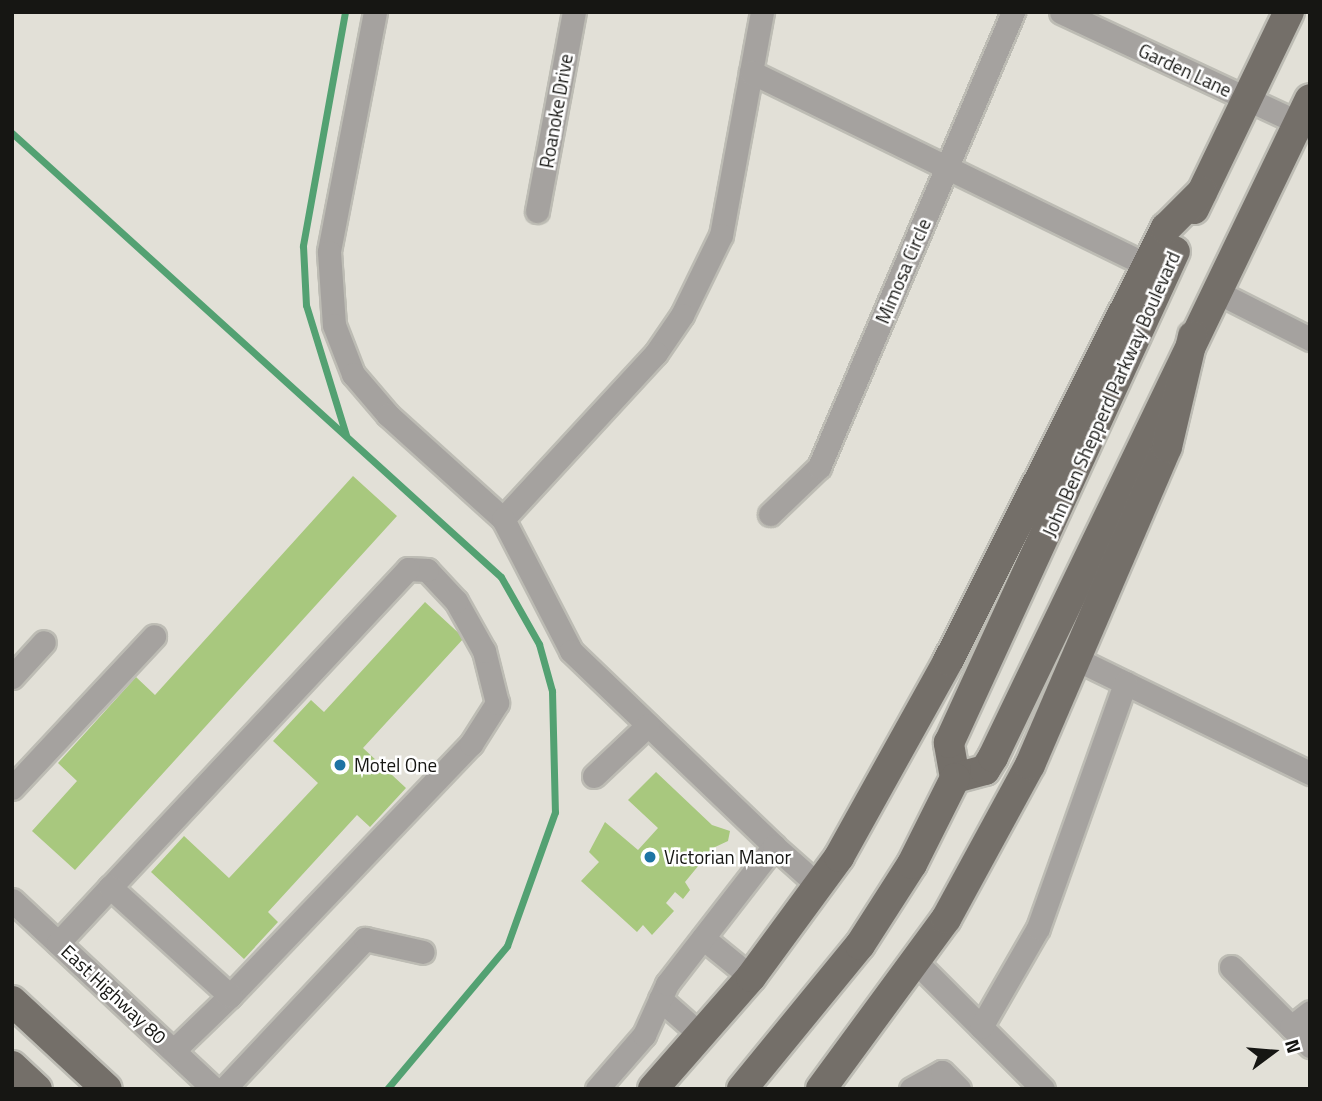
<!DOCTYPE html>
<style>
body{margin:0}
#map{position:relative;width:1322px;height:1101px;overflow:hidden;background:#e2e0d7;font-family:"Titillium Web",sans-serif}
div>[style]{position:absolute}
.stream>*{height:7px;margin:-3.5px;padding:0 3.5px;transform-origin:3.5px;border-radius:3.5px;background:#53a172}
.building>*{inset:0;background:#a8c87e}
.roads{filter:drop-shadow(2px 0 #bdbcb4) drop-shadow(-2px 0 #bdbcb4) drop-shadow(0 2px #bdbcb4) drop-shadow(0 -2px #bdbcb4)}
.minor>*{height:23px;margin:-11.5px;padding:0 11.5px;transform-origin:11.5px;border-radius:11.5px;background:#a5a29f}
.major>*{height:30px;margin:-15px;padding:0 15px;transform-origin:15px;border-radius:15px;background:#746f69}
.dots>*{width:19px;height:19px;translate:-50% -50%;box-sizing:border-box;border:4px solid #fff;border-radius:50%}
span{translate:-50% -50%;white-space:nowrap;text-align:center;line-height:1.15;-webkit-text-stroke:5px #fff;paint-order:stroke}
.street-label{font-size:19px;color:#161613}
.poi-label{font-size:19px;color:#161613}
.left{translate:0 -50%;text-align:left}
.frame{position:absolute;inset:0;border:14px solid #161613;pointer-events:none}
.north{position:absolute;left:1238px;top:1017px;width:70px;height:70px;-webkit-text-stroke:5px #fff;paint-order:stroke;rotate:74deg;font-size:19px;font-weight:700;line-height:28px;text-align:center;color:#161613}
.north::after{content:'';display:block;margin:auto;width:24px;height:32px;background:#161613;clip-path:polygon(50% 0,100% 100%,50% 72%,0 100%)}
</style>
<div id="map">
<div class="stream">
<div style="left:345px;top:12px;width:238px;rotate:100.2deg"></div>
<div style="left:303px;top:246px;width:59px;rotate:87.1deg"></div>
<div style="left:306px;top:305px;width:136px;rotate:72.9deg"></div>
<div style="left:12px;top:133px;width:660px;rotate:42.24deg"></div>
<div style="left:501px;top:577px;width:77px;rotate:60.4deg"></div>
<div style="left:539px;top:644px;width:49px;rotate:74.5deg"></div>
<div style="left:552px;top:691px;width:121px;rotate:88.6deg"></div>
<div style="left:555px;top:812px;width:142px;rotate:109.7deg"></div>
<div style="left:507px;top:946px;width:187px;rotate:130deg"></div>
</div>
<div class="building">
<div style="clip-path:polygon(353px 476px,397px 516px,75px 870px,32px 831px,77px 781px,58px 763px,136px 677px,155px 695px)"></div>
<div style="clip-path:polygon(425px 602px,464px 638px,363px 748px,406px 788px,370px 827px,357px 815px,268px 912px,278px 922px,244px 959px,151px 872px,184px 836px,229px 878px,318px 783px,273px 741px,311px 700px,324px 712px)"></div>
<div style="clip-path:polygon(656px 772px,712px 825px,730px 831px,728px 841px,713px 848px,685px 882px,690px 890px,683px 899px,675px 892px,666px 903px,674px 911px,652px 935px,643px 925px,637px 932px,581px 881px,599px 862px,589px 852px,605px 822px,638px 850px,658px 828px,628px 800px)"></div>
</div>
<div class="roads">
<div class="minor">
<div style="left:375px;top:12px;width:244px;rotate:100.9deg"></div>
<div style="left:329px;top:252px;width:73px;rotate:86.1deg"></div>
<div style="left:334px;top:325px;width:53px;rotate:68.8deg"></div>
<div style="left:353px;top:374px;width:54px;rotate:49.5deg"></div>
<div style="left:388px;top:415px;width:155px;rotate:42.1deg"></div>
<div style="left:762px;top:12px;width:227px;rotate:100.4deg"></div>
<div style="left:721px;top:235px;width:89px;rotate:116deg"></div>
<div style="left:682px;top:315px;width:46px;rotate:124.4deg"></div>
<div style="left:656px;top:353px;width:226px;rotate:132.7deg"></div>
<div style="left:503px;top:519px;width:148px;rotate:62.7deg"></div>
<div style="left:571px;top:651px;width:281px;rotate:43.8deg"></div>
<div style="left:1061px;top:12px;width:275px;rotate:25deg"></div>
<div style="left:751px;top:72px;width:441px;rotate:26deg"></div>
<div style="left:537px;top:211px;width:202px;rotate:-79.5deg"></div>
<div style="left:1215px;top:291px;width:106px;rotate:26.8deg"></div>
<div style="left:770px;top:514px;width:68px;rotate:-43.8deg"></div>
<div style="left:819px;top:467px;width:495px;rotate:-66.9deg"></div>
<div style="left:1076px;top:659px;width:260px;rotate:26deg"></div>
<div style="left:12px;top:677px;width:47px;rotate:-47.6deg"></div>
<div style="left:594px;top:776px;width:74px;rotate:-43.4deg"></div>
<div style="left:12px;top:788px;width:208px;rotate:-46.9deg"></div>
<div style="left:12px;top:900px;width:277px;rotate:43.1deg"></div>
<div style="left:703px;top:938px;width:62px;rotate:39.1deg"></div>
<div style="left:58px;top:943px;width:76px;rotate:-47.1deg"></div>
<div style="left:917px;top:963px;width:178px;rotate:45deg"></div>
<div style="left:1231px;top:967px;width:112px;rotate:45deg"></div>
<div style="left:660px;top:999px;width:55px;rotate:41.3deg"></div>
<div style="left:981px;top:1027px;width:114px;rotate:-60.1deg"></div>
<div style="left:1038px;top:928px;width:260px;rotate:-70.4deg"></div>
<div style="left:1291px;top:1027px;width:24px;rotate:-38deg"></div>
<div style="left:174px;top:1050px;width:78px;rotate:-44deg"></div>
<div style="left:230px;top:996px;width:349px;rotate:-46.3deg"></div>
<div style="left:471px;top:744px;width:49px;rotate:-57.6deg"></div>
<div style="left:497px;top:703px;width:54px;rotate:-104deg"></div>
<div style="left:484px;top:651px;width:57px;rotate:-119.2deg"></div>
<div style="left:456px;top:601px;width:42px;rotate:-133.1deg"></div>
<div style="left:427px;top:570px;width:19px;rotate:-177deg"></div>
<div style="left:408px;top:569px;width:436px;rotate:133.1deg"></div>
<div style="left:110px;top:887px;width:162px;rotate:42.2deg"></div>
<div style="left:224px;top:1089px;width:206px;rotate:-46.8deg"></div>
<div style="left:365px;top:939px;width:59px;rotate:12.6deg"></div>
<div style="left:597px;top:1089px;width:72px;rotate:-49deg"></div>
<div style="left:644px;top:1035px;width:56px;rotate:-65.7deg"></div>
<div style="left:667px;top:984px;width:175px;rotate:-52.2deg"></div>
<div style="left:774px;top:846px;width:60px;rotate:41.6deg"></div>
<div style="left:911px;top:1089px;width:35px;rotate:-29deg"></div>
<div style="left:942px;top:1072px;width:24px;rotate:45deg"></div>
</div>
<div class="major">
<div style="left:1194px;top:209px;width:219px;rotate:-64.3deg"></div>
<div style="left:955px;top:778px;width:36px;rotate:-100deg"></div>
<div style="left:949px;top:743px;width:541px;rotate:-65.33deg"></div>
<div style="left:955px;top:778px;width:31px;rotate:-15deg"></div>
<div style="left:985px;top:770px;width:15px;rotate:-58deg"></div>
<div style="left:993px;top:757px;width:730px;rotate:-64.28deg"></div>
<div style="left:12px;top:1001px;width:129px;rotate:42.8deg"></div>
<div style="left:12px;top:1066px;width:34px;rotate:43deg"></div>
<div style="left:653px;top:1089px;width:149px;rotate:-48.8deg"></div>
<div style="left:751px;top:977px;width:149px;rotate:-53.7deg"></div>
<div style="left:839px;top:857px;width:224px;rotate:-60.9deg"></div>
<div style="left:948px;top:661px;width:485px;rotate:-63.3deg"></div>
<div style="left:1166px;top:228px;width:51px;rotate:-45deg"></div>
<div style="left:742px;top:1089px;width:186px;rotate:-50.7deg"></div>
<div style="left:860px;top:945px;width:96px;rotate:-57.3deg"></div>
<div style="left:912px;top:864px;width:96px;rotate:-63.4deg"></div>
<div style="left:821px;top:1089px;width:211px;rotate:-53.7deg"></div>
<div style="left:946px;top:919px;width:175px;rotate:-61.4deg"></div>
<div style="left:1030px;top:765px;width:346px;rotate:-66.7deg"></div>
<div style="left:1167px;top:447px;width:114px;rotate:-76.8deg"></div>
</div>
</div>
<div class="dots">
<div style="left:340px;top:765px;background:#1e74a4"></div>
<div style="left:650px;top:857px;background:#1e74a4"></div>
</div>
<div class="street-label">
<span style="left:1185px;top:70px;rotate:25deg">Garden Lane</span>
<span style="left:556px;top:111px;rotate:-80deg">Roanoke Drive</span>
<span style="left:903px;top:271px;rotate:-67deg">Mimosa Circle</span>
<span style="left:1111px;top:394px;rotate:-66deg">John Ben Shepperd Parkway Boulevard</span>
<span style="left:114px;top:994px;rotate:43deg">East Highway 80</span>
</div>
<div class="poi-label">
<span class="left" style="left:354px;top:765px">Motel One</span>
<span class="left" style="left:664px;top:857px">Victorian Manor</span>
</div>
<div class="frame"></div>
<div class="north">N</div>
</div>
